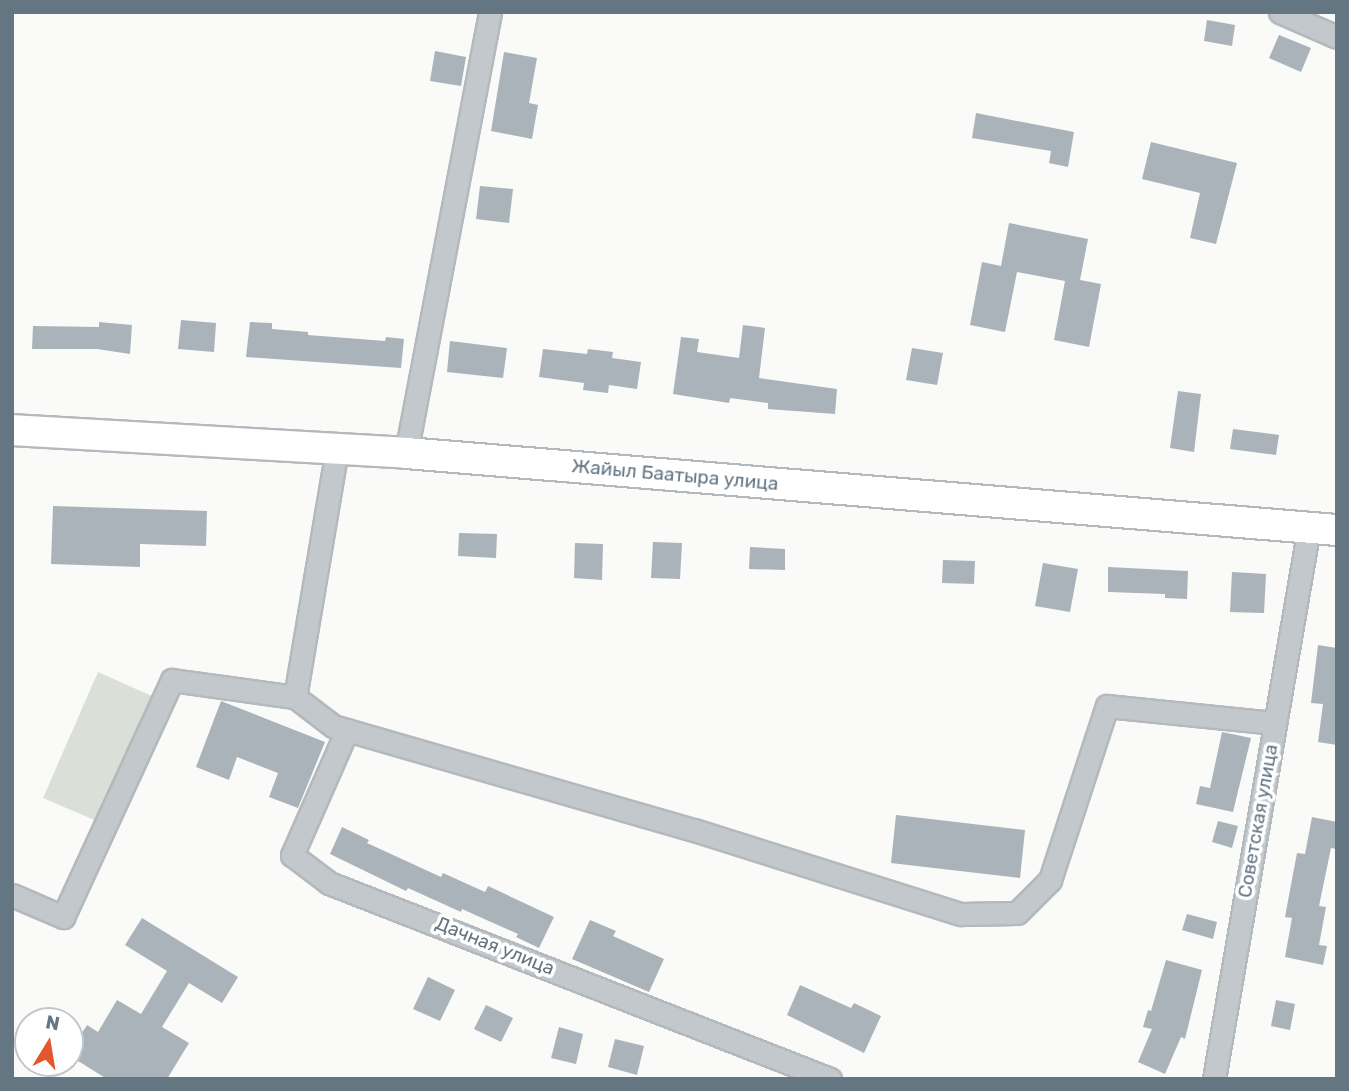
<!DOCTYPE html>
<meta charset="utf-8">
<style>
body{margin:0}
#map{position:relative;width:1349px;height:1091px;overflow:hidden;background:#fafaf8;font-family:Rubik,sans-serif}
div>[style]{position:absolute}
.green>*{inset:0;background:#dadfd7}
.building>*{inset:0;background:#aab3b9}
.roads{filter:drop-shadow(2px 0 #b4b9bd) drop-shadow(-2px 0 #b4b9bd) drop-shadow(0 2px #b4b9bd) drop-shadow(0 -2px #b4b9bd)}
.minor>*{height:21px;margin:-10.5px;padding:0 10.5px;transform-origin:10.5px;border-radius:10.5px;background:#c3c8cc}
.highway>*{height:30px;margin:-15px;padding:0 15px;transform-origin:15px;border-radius:15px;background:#fff}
span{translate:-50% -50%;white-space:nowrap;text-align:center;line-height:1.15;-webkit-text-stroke:7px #fff;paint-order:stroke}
.street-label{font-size:19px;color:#657683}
.frame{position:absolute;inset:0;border:14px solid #657683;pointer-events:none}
.north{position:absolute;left:14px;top:1007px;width:70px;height:70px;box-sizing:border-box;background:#fff;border:2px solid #c1c8cd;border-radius:50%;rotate:11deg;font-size:19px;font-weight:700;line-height:28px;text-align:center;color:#657683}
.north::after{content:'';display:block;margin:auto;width:24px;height:32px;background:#e4572e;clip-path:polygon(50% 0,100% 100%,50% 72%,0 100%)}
</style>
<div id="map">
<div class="green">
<div style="clip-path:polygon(98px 672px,154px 697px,99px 822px,43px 798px)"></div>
</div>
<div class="building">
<div style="clip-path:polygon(1207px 20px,1235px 25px,1232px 46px,1204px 41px)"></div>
<div style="clip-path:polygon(1279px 35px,1311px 48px,1301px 72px,1269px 58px)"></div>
<div style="clip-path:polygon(435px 51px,466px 57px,461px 86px,430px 81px)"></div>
<div style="clip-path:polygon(504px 52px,537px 58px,529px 103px,538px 105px,532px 139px,491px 131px)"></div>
<div style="clip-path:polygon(976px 113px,1074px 132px,1068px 167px,1049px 163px,1051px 151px,972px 138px)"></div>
<div style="clip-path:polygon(1151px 142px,1237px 163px,1216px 244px,1190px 238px,1200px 193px,1142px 179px)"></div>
<div style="clip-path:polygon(480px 186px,513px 189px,509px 223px,476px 219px)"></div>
<div style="clip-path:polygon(1009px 223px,1088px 239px,1080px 280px,1101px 284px,1089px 347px,1054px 340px,1065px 281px,1017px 272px,1005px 332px,970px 325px,982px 262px,1001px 266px)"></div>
<div style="clip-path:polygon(181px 320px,216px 323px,214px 352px,178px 349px)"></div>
<div style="clip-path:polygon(99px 322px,132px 325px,130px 354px,97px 349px,32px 349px,33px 326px,99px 327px)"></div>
<div style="clip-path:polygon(250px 322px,272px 323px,272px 329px,308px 332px,308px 335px,385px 341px,386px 337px,404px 339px,401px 368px,246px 357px)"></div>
<div style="clip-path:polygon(743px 325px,765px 328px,759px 378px,837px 389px,835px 414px,768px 409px,768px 403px,730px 398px,729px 403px,673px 394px,681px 337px,699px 339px,697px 352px,739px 358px)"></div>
<div style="clip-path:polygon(450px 341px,507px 348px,503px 378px,447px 372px)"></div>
<div style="clip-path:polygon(912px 348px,943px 353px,937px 385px,906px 380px)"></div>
<div style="clip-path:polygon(543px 349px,587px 354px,588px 349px,613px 352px,612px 358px,641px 362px,637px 389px,609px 385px,608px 393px,583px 390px,584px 383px,539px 377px)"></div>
<div style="clip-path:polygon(1178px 391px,1201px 394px,1194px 452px,1170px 448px)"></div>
<div style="clip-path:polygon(1233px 429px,1279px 435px,1276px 455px,1230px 449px)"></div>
<div style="clip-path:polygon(53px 506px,207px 511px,206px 546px,140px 544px,140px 567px,51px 564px)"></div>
<div style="clip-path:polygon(459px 533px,497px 534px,496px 558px,458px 556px)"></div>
<div style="clip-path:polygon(653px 542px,682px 543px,680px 579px,651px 578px)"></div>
<div style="clip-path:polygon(575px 543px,603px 544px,602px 580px,574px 578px)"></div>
<div style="clip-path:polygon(750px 547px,785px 549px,785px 570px,749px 569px)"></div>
<div style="clip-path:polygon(943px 560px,975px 561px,974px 584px,942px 583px)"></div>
<div style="clip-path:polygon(1043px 563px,1078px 569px,1070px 612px,1035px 606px)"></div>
<div style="clip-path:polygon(1108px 567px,1188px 571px,1187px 599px,1165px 598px,1165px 594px,1108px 592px)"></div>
<div style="clip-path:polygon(1232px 572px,1266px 574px,1264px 613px,1230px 612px)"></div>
<div style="clip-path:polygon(1318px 645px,1337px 648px,1337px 745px,1318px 742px,1323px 704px,1311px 703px)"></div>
<div style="clip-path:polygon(221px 701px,325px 742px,298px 808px,269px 797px,278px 773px,237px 757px,229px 780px,196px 767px)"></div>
<div style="clip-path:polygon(1222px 732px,1251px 738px,1233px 812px,1196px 804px,1200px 786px,1210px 788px)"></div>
<div style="clip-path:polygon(896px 815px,1025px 830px,1020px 878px,891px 863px)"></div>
<div style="clip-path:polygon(1312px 817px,1337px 822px,1337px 849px,1331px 848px,1319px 906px,1326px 907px,1319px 945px,1327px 946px,1323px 965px,1285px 957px,1292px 918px,1285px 917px,1293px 874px,1297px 853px,1305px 854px)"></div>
<div style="clip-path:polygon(1218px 821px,1238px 826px,1232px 848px,1212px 842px)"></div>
<div style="clip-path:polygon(342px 827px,369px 840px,367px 843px,441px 877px,443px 873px,485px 892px,488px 886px,554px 917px,539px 948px,516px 937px,518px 934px,462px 909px,461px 912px,408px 888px,406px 891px,330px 854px)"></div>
<div style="clip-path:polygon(1187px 914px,1217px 922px,1213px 939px,1182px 930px)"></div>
<div style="clip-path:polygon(142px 918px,238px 977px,222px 1003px,189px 983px,162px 1027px,189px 1043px,167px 1079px,107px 1079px,70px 1056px,70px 1052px,87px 1025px,98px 1032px,117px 1000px,141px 1014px,167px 971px,125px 945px)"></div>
<div style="clip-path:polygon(590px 920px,616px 931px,613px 936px,664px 959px,649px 992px,572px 959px)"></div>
<div style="clip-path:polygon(1166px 960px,1202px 970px,1185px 1039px,1181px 1037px,1165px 1074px,1138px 1062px,1152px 1029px,1143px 1027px,1148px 1010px,1151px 1011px)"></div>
<div style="clip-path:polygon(428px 977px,455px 990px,440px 1021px,413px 1009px)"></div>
<div style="clip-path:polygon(800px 985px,851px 1008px,854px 1003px,881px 1016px,864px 1053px,787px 1015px)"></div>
<div style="clip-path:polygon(1276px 1000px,1295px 1004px,1290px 1030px,1271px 1026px)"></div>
<div style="clip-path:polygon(486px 1005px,513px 1018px,501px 1042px,474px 1029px)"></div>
<div style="clip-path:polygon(559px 1027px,583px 1034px,576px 1064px,551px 1058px)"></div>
<div style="clip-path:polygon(615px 1039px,644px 1046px,637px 1075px,608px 1067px)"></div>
</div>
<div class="roads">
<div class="minor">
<div style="left:1280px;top:12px;width:62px;rotate:23.7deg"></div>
<div style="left:337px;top:449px;width:252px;rotate:99.6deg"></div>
<div style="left:295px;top:697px;width:48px;rotate:37.3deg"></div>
<div style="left:333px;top:726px;width:376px;rotate:16.1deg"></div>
<div style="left:694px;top:830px;width:280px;rotate:17.5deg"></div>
<div style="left:961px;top:914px;width:56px;rotate:-1deg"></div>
<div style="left:1017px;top:913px;width:47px;rotate:-45deg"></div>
<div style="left:1050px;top:880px;width:183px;rotate:-71.9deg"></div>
<div style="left:1107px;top:706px;width:169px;rotate:5.8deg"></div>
<div style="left:406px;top:453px;width:449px;rotate:-79.2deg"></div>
<div style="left:347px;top:730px;width:137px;rotate:113.7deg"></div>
<div style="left:292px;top:855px;width:46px;rotate:37.1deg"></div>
<div style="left:329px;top:883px;width:538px;rotate:21.37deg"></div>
<div style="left:12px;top:895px;width:56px;rotate:23.3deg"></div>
<div style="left:63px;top:917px;width:261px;rotate:-65.3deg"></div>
<div style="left:172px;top:680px;width:124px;rotate:7.9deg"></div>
<div style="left:1214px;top:1079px;width:560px;rotate:-80.23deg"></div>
</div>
<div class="highway">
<div style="left:12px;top:430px;width:395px;rotate:3.3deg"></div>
<div style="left:406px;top:453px;width:934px;rotate:4.73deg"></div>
</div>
</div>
<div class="street-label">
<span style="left:675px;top:475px;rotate:5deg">Жайыл Баатыра улица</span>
<span style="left:1258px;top:821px;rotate:-80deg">Советская улица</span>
<span style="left:495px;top:946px;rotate:22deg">Дачная улица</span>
</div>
<div class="frame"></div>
<div class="north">N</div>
</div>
